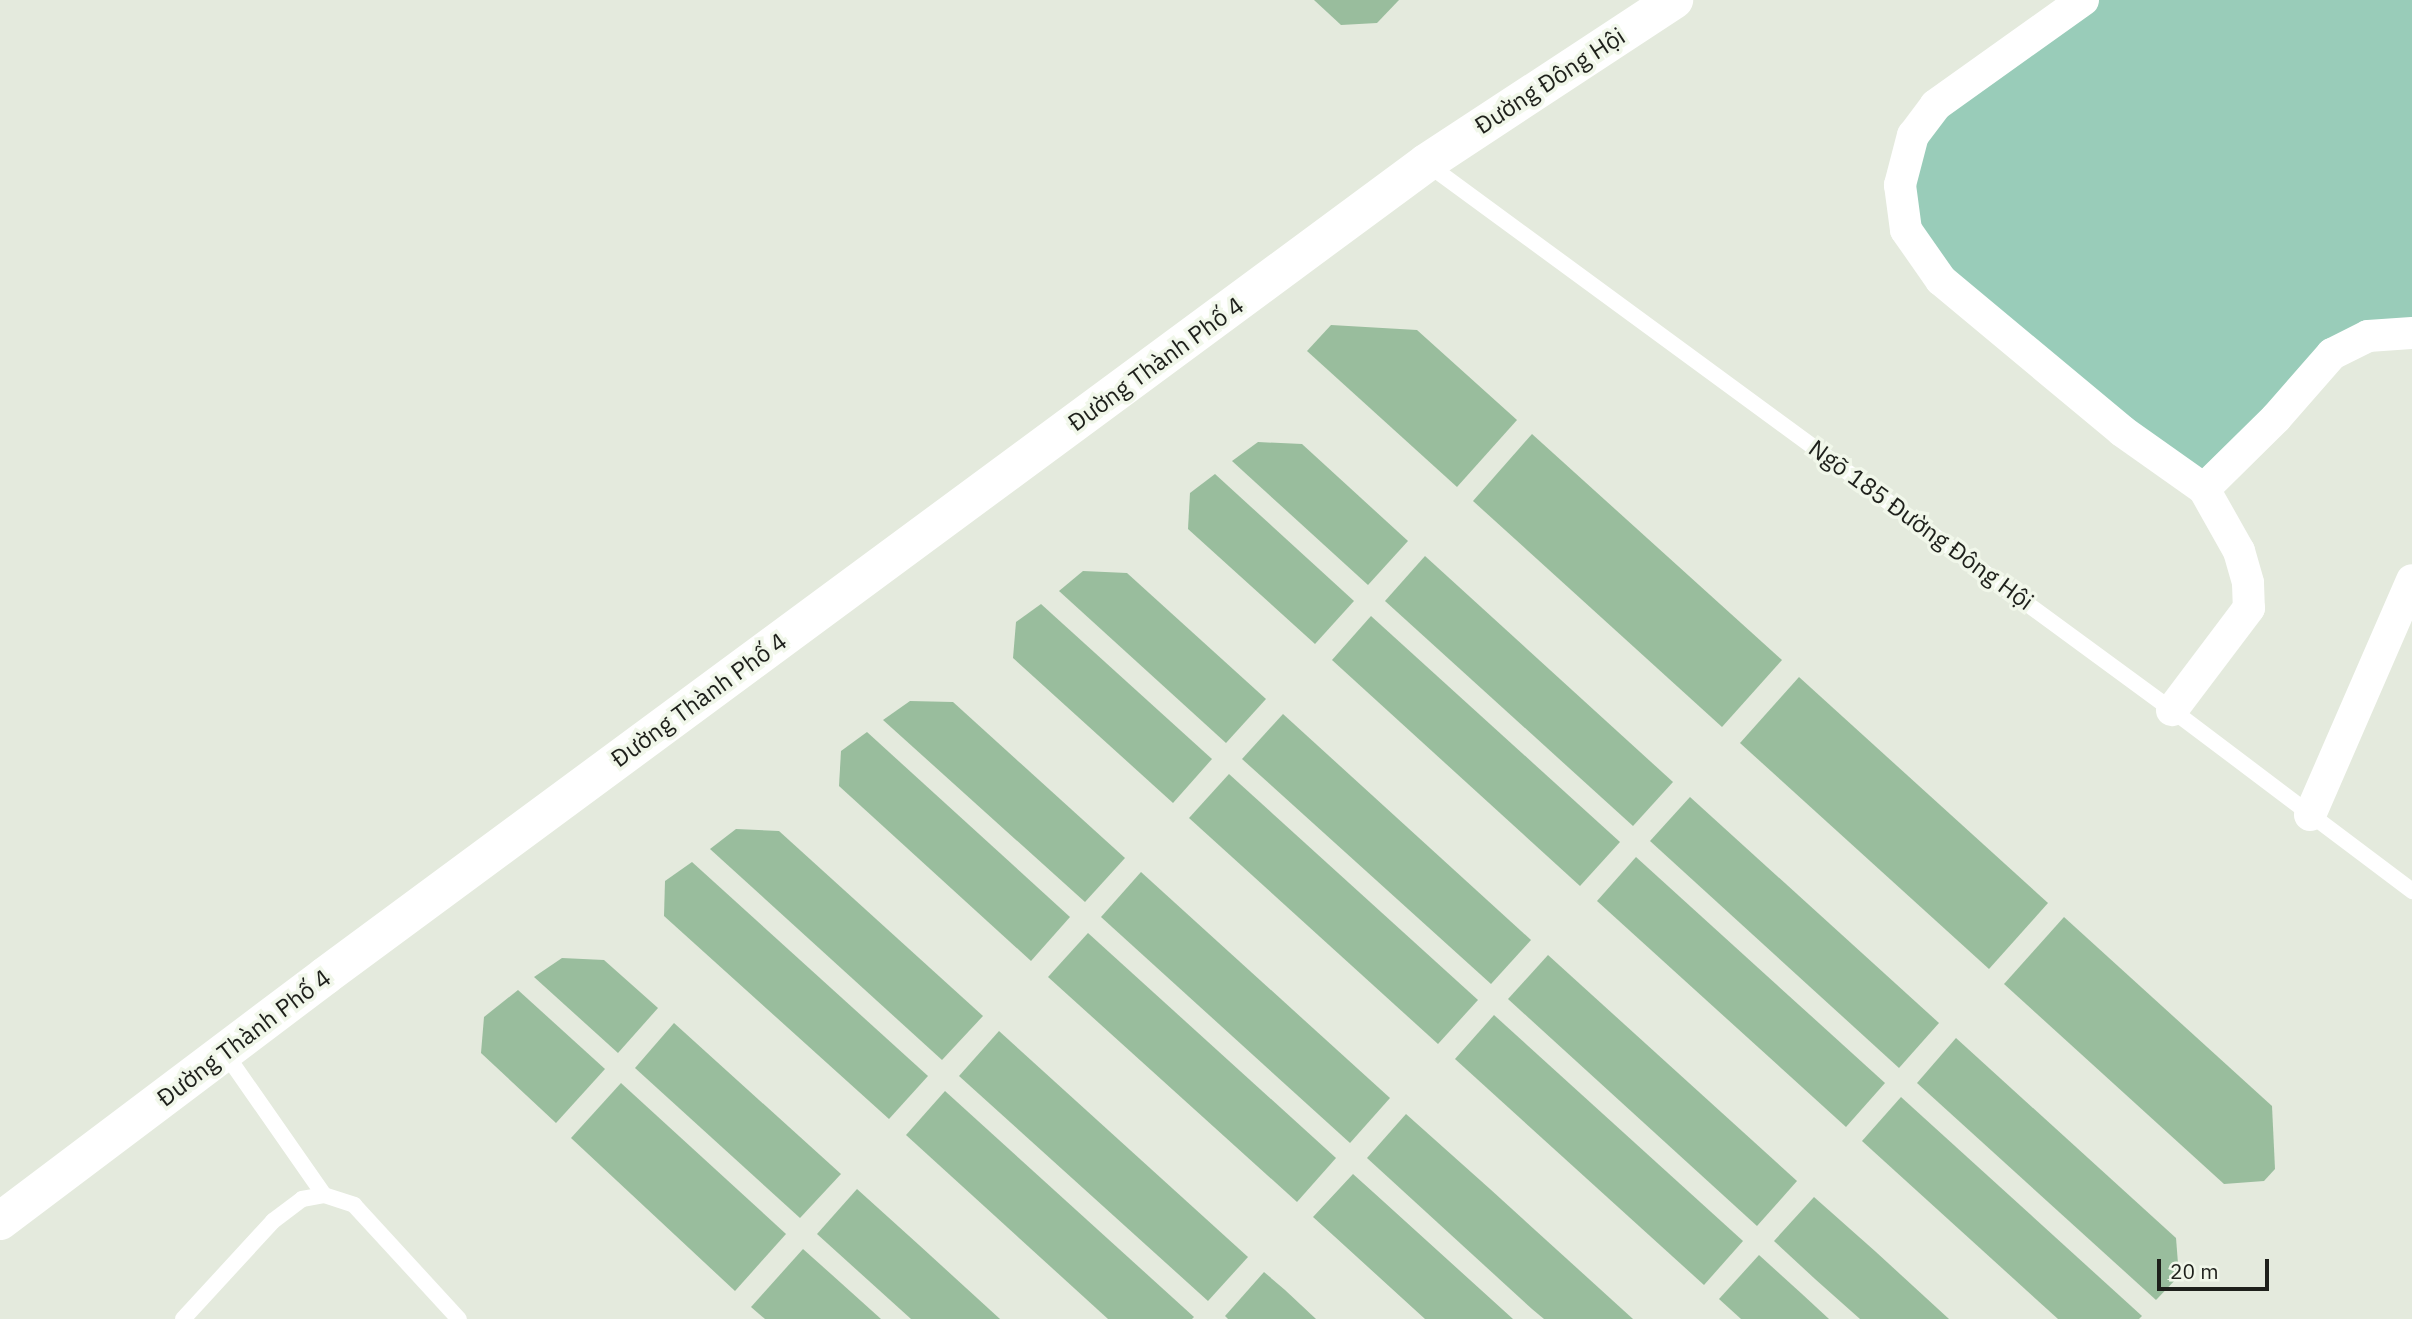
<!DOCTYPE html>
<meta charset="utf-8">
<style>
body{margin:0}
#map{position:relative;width:2412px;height:1319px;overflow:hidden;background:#e4eadd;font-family:"IBM Plex Sans",sans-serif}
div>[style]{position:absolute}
.water>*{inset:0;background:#99ccb9}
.building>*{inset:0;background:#99bd9d}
.service>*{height:16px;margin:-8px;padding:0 8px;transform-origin:8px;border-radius:8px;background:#fff}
.minor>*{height:32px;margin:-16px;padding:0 16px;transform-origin:16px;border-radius:16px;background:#fff}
.tertiary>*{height:38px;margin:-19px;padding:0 19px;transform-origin:19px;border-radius:19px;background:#fff}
span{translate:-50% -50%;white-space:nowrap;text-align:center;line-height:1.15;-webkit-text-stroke:7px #f1f7ea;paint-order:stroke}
.street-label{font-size:24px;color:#1e201b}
.scale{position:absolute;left:2157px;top:1259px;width:112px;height:32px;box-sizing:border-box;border:4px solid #1e201b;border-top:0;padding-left:9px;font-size:21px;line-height:24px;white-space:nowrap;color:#1e201b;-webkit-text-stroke:5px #f1f7ea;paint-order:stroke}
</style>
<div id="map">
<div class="water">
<div style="clip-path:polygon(2083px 0,2412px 0,2412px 333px,2368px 336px,2204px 489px,1906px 230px,1913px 135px)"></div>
</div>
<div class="building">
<div style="clip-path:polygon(1314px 0,1399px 0,1377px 23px,1341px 25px)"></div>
<div style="clip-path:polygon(1331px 325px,1417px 330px,1517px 420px,1457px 487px,1307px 351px)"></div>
<div style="clip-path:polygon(1532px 434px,1782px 660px,1722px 727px,1473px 501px)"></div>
<div style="clip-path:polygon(1258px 442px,1302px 444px,1408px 541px,1368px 585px,1232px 461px)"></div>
<div style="clip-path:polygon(1215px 474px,1354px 601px,1315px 644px,1188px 529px,1190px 493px)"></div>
<div style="clip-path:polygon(1425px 556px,1673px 782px,1633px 826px,1385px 601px)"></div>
<div style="clip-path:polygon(1083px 571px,1127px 573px,1266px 699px,1226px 743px,1059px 591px)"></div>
<div style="clip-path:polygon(1041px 604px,1212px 759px,1173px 803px,1013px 658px,1016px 622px)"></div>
<div style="clip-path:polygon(1371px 616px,1620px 842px,1580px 886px,1332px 660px)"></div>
<div style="clip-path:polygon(1799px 677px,2048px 903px,1989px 969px,1740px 743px)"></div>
<div style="clip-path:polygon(910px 701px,953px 702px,1125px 858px,1085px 902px,883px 720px)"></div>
<div style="clip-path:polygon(1283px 714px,1531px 940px,1491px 984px,1242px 759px)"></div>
<div style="clip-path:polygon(867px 732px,1070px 917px,1031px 961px,839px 786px,841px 751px)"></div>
<div style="clip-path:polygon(1229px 774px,1478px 1000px,1438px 1044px,1189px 818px)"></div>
<div style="clip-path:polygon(1690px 797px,1939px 1023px,1899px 1068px,1650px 841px)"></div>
<div style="clip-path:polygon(736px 829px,779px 831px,983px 1016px,942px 1060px,710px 849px)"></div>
<div style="clip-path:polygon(1636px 857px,1885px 1083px,1846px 1127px,1597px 901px)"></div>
<div style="clip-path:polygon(692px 862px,928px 1076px,889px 1119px,664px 916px,665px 881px)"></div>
<div style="clip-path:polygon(1141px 872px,1390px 1098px,1350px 1143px,1101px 917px)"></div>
<div style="clip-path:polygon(2064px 917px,2272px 1106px,2275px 1169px,2264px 1181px,2224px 1184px,2004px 984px)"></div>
<div style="clip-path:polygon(1088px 933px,1336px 1158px,1297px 1202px,1048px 977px)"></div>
<div style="clip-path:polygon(1548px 955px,1797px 1181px,1757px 1226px,1508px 999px)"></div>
<div style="clip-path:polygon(562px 958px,604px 960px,658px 1008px,618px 1053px,534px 977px)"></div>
<div style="clip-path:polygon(518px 990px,605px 1069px,556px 1123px,481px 1053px,484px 1017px)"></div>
<div style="clip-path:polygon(1494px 1015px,1743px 1241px,1704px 1285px,1455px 1059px)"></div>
<div style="clip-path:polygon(674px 1023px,841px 1174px,800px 1218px,635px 1068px)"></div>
<div style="clip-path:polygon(999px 1031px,1248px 1257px,1208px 1301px,959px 1076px)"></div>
<div style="clip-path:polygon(1956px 1038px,2176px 1238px,2179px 1276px,2156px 1300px,1917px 1083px)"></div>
<div style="clip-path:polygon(621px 1083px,786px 1234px,735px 1291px,571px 1138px)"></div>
<div style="clip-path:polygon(945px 1091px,1194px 1317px,1192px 1319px,1108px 1319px,906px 1135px)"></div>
<div style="clip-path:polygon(1901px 1097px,2142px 1316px,2139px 1319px,2058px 1319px,1862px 1141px)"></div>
<div style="clip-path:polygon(1406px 1114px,1490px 1189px,1633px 1319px,1544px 1319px,1532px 1309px,1367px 1158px)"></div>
<div style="clip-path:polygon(1353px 1174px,1373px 1192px,1513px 1319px,1425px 1319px,1334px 1236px,1313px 1217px)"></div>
<div style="clip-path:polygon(857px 1189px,919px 1245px,1000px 1319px,911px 1319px,817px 1234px)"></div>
<div style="clip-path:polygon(1814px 1197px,1876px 1252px,1949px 1319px,1860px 1319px,1815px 1279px,1774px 1241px)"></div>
<div style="clip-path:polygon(803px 1249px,831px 1274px,881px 1319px,765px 1319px,751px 1307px)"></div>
<div style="clip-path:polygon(1759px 1255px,1802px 1294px,1829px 1319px,1741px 1319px,1719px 1299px)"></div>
<div style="clip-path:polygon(1264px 1272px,1285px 1290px,1316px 1319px,1228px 1319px,1225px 1316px)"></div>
</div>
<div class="service">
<div style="left:1426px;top:163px;width:925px;rotate:36.25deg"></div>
<div style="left:2172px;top:710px;width:301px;rotate:37deg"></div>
<div style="left:225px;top:1053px;width:173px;rotate:55.1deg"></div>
<div style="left:183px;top:1319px;width:133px;rotate:-47.4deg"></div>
<div style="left:273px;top:1221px;width:36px;rotate:-37deg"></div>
<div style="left:302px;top:1199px;width:22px;rotate:-10deg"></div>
<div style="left:324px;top:1195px;width:32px;rotate:18deg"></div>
<div style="left:354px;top:1205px;width:155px;rotate:47.4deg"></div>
</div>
<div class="minor">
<div style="left:2083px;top:0;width:181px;rotate:144.5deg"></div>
<div style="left:1936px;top:105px;width:38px;rotate:127deg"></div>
<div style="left:1913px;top:135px;width:52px;rotate:104.6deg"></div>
<div style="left:1900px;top:185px;width:45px;rotate:82.4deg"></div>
<div style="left:1906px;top:230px;width:61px;rotate:55deg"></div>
<div style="left:1941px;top:280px;width:236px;rotate:39.8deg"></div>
<div style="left:2122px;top:431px;width:100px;rotate:35.3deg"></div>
<div style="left:2204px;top:489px;width:71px;rotate:60.6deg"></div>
<div style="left:2239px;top:551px;width:33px;rotate:74deg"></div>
<div style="left:2248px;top:583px;width:25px;rotate:88deg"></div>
<div style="left:2249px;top:608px;width:128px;rotate:127deg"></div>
<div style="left:2204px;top:489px;width:101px;rotate:-44.6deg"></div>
<div style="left:2276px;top:418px;width:85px;rotate:-48.8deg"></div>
<div style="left:2332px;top:354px;width:40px;rotate:-26.6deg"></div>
<div style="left:2368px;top:336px;width:44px;rotate:-3.9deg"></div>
<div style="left:2310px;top:815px;width:256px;rotate:-66.5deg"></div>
</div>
<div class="tertiary">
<div style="left:0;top:1221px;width:407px;rotate:-37deg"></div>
<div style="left:325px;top:976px;width:1369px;rotate:-36.44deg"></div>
<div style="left:1426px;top:163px;width:297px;rotate:-33.3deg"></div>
</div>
<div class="street-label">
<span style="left:1550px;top:81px;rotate:-33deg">Đường Đông Hội</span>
<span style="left:1156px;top:364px;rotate:-36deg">Đường Thành Phố 4</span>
<span style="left:1921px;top:525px;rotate:36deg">Ngõ 185 Đường Đông Hội</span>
<span style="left:699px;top:700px;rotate:-36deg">Đường Thành Phố 4</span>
<span style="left:244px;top:1038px;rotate:-37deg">Đường Thành Phố 4</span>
</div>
<div class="scale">20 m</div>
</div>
